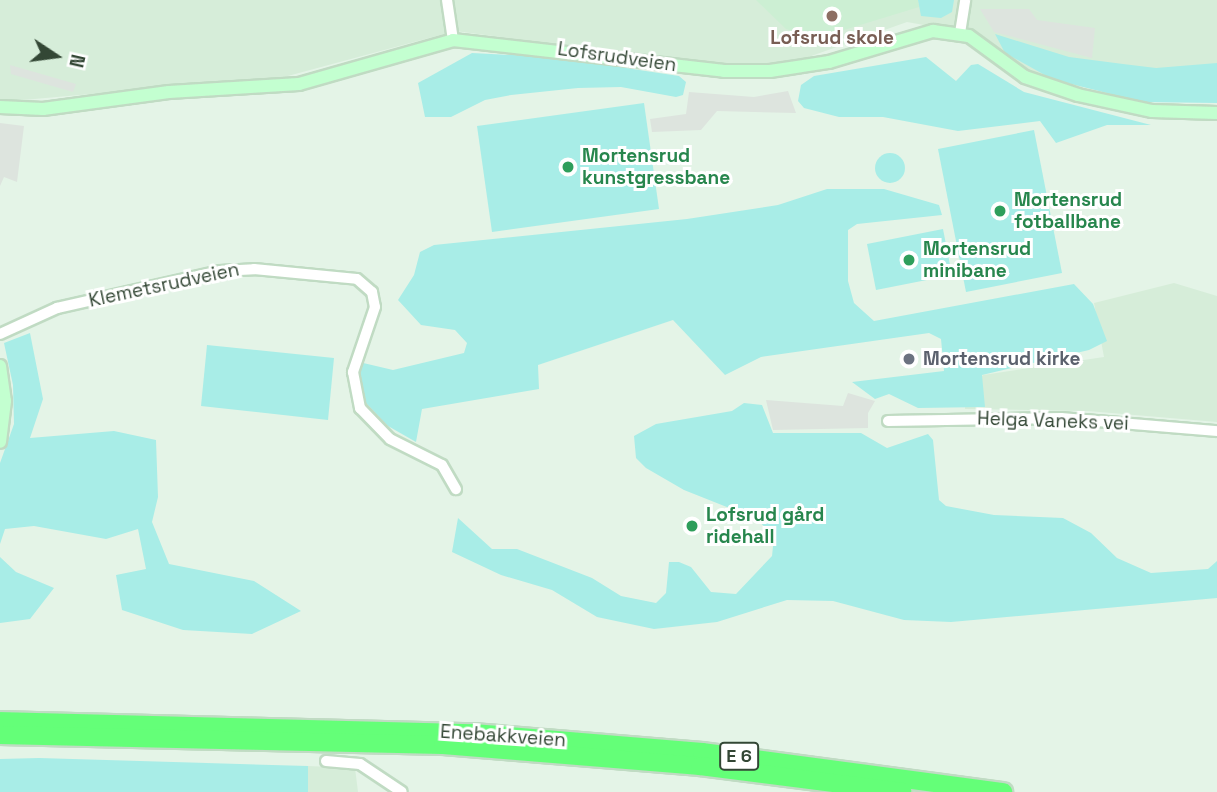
<!DOCTYPE html>
<meta charset="utf-8">
<style>
body{margin:0}
#map{position:relative;width:1217px;height:792px;overflow:hidden;background:#e4f4e7;font-family:"Space Grotesk",sans-serif}
div>[style]{position:absolute}
.residential>*{inset:0;background:#d6edd9}
.education>*{inset:0;background:#ccefd3}
.green>*{inset:0;background:#a8ede7}
.round{border-radius:50%}
.parking>*{inset:0;background:#dde4de}
.roads{filter:drop-shadow(2px 0 #c0dbc3) drop-shadow(-2px 0 #c0dbc3) drop-shadow(0 2px #c0dbc3) drop-shadow(0 -2px #c0dbc3)}
.street>*{height:10px;margin:-5px;padding:0 5px;transform-origin:5px;border-radius:5px;background:#fff}
.secondary>*{height:12px;margin:-6px;padding:0 6px;transform-origin:6px;border-radius:6px;background:#c3ffd0}
.highway>*{height:18px;margin:-9px;padding:0 9px;transform-origin:9px;border-radius:9px;background:#64ff78}
.dots>*{width:19px;height:19px;translate:-50% -50%;box-sizing:border-box;border:4px solid #fff;border-radius:50%}
span{translate:-50% -50%;white-space:nowrap;text-align:center;line-height:1.15;-webkit-text-stroke:6px #fff;paint-order:stroke}
.shield-label span{padding:2px 5px;background:#fff;border:2px solid;border-radius:5px;-webkit-text-stroke-width:0}
.shield-label{font-size:18px;color:#334735;font-weight:700}
.education-label{font-size:19px;color:#785e54;font-weight:700}
.street-label{font-size:19px;color:#334735}
.leisure-label{font-size:19px;color:#27864d;font-weight:700}
.left{translate:0 -50%;text-align:left}
.worship-label{font-size:19px;color:#5b616d;font-weight:700}
.north{position:absolute;left:21px;top:21px;width:70px;height:70px;-webkit-text-stroke:5px #fff;paint-order:stroke;rotate:103deg;font-size:19px;font-weight:700;line-height:28px;text-align:center;color:#334735}
.north::after{content:'';display:block;margin:auto;width:24px;height:32px;background:#334735;clip-path:polygon(50% 0,100% 100%,50% 72%,0 100%)}
</style>
<div id="map">
<div class="residential">
<div style="clip-path:polygon(0 0,1217px 0,1217px 90px,1158px 100px,1033px 78px,980px 35px,907px 22px,800px 60px,725px 67px,455px 31px,284px 77px,0 102px)"></div>
<div style="clip-path:polygon(1174px 283px,1217px 296px,1217px 422px,1088px 411px,965px 409px,965px 394px,983px 375px,1104px 357px,1094px 303px)"></div>
<div style="clip-path:polygon(308px 766px,355px 768px,358px 792px,308px 792px)"></div>
</div>
<div class="education">
<div style="clip-path:polygon(756px 0,918px 0,919px 7px,834px 33px,806px 35px,786px 29px)"></div>
</div>
<div class="green">
<div style="clip-path:polygon(918px 0,954px 0,952px 12px,941px 18px,921px 16px)"></div>
<div style="clip-path:polygon(995px 34px,1069px 57px,1123px 64px,1156px 68px,1217px 63px,1217px 103px,1142px 102px,1052px 79px,1005px 53px)"></div>
<div style="clip-path:polygon(472px 53px,553px 57px,679px 76px,686px 82px,683px 95px,676px 97px,621px 87px,578px 88px,511px 95px,485px 100px,451px 117px,425px 117px,418px 83px)"></div>
<div style="clip-path:polygon(926px 57px,956px 81px,971px 65px,978px 64px,1024px 92px,1151px 125px,1107px 125px,1056px 143px,1040px 121px,958px 131px,883px 117px,839px 117px,804px 108px,798px 101px,801px 85px,814px 76px)"></div>
<div style="clip-path:polygon(644px 103px,659px 209px,492px 232px,477px 126px)"></div>
<div style="clip-path:polygon(1034px 130px,1062px 273px,966px 292px,938px 149px)"></div>
<div class="round" style="left:875px;top:153px;width:30px;height:30px"></div>
<div style="clip-path:polygon(827px 189px,884px 189px,939px 205px,942px 215px,857px 224px,848px 230px,848px 281px,854px 303px,874px 321px,1074px 284px,1093px 304px,1107px 341px,1089px 350px,982px 375px,985px 407px,918px 408px,889px 394px,875px 399px,852px 382px,944px 371px,941px 339px,929px 333px,761px 357px,725px 375px,673px 320px,538px 365px,539px 389px,422px 409px,416px 442px,388px 426px,362px 399px,359px 362px,393px 370px,464px 353px,467px 343px,455px 330px,421px 325px,398px 300px,414px 275px,420px 252px,434px 245px,687px 219px,778px 205px)"></div>
<div style="clip-path:polygon(943px 229px,952px 275px,876px 290px,867px 244px)"></div>
<div style="clip-path:polygon(30px 333px,43px 399px,30px 438px,114px 431px,156px 440px,158px 497px,152px 522px,169px 564px,254px 581px,301px 611px,252px 634px,183px 630px,122px 610px,116px 575px,146px 569px,138px 529px,106px 539px,34px 526px,5px 529px,0 544px,0 463px,14px 424px,13px 385px,4px 343px)"></div>
<div style="clip-path:polygon(207px 345px,334px 358px,328px 420px,201px 406px)"></div>
<div style="clip-path:polygon(744px 403px,762px 405px,773px 433px,861px 433px,887px 448px,928px 434px,933px 440px,939px 500px,946px 506px,994px 515px,1063px 518px,1091px 533px,1117px 558px,1151px 573px,1208px 569px,1217px 561px,1217px 598px,951px 622px,904px 620px,833px 601px,787px 600px,717px 622px,654px 629px,597px 617px,552px 590px,501px 575px,452px 552px,458px 518px,492px 549px,517px 549px,592px 578px,621px 596px,656px 603px,666px 593px,669px 562px,679px 562px,691px 567px,711px 592px,736px 594px,772px 556px,774px 537px,757px 519px,684px 490px,646px 468px,636px 458px,634px 436px,656px 424px,732px 411px)"></div>
<div style="clip-path:polygon(0 557px,16px 572px,54px 588px,30px 619px,0 623px)"></div>
<div style="clip-path:polygon(39px 758px,308px 766px,308px 792px,0 792px,0 759px)"></div>
</div>
<div class="parking">
<div style="clip-path:polygon(980px 9px,1029px 9px,1037px 20px,1095px 28px,1092px 58px,994px 32px)"></div>
<div style="clip-path:polygon(10px 65px,76px 84px,73px 92px,11px 74px)"></div>
<div style="clip-path:polygon(788px 91px,796px 113px,717px 111px,701px 130px,652px 132px,650px 119px,686px 114px,689px 92px,754px 97px)"></div>
<div style="clip-path:polygon(0 123px,24px 126px,17px 182px,4px 177px,0 186px)"></div>
<div style="clip-path:polygon(848px 393px,875px 401px,868px 413px,868px 428px,773px 430px,766px 400px,843px 406px)"></div>
</div>
<div class="roads">
<div class="street">
<div style="left:447px;top:0;width:40px;rotate:81.5deg"></div>
<div style="left:960px;top:33px;width:33px;rotate:-81deg"></div>
<div style="left:0;top:334px;width:63px;rotate:-24.5deg"></div>
<div style="left:57px;top:308px;width:167px;rotate:-12.8deg"></div>
<div style="left:220px;top:271px;width:34px;rotate:-3deg"></div>
<div style="left:254px;top:269px;width:103px;rotate:5.5deg"></div>
<div style="left:357px;top:279px;width:20px;rotate:41deg"></div>
<div style="left:372px;top:292px;width:15px;rotate:79deg"></div>
<div style="left:375px;top:307px;width:69px;rotate:108.7deg"></div>
<div style="left:353px;top:372px;width:37px;rotate:79deg"></div>
<div style="left:360px;top:408px;width:43px;rotate:45.9deg"></div>
<div style="left:390px;top:439px;width:58px;rotate:26.6deg"></div>
<div style="left:442px;top:465px;width:28px;rotate:60deg"></div>
<div style="left:888px;top:421px;width:173px;rotate:-1deg"></div>
<div style="left:1061px;top:418px;width:157px;rotate:4.8deg"></div>
<div style="left:326px;top:761px;width:34px;rotate:5deg"></div>
<div style="left:360px;top:764px;width:50px;rotate:33.7deg"></div>
</div>
<div class="secondary">
<div style="left:0;top:107px;width:43px;rotate:2.7deg"></div>
<div style="left:43px;top:109px;width:127px;rotate:-7.7deg"></div>
<div style="left:169px;top:92px;width:130px;rotate:-3.5deg"></div>
<div style="left:299px;top:84px;width:160px;rotate:-15.9deg"></div>
<div style="left:453px;top:40px;width:273px;rotate:6.5deg"></div>
<div style="left:724px;top:71px;width:46px"></div>
<div style="left:770px;top:71px;width:60px;rotate:-8.7deg"></div>
<div style="left:829px;top:62px;width:109px;rotate:-16.6deg"></div>
<div style="left:933px;top:31px;width:36px;rotate:8deg"></div>
<div style="left:969px;top:36px;width:69px;rotate:36.2deg"></div>
<div style="left:1025px;top:77px;width:56px;rotate:18.8deg"></div>
<div style="left:1078px;top:95px;width:76px;rotate:12.2deg"></div>
<div style="left:1152px;top:111px;width:65px;rotate:1.8deg"></div>
<div style="left:0;top:366px;width:35px;rotate:82deg"></div>
<div style="left:5px;top:401px;width:41px;rotate:97deg"></div>
</div>
<div class="highway">
<div style="left:0;top:721px;width:473px;rotate:1.5deg"></div>
<div style="left:473px;top:733px;width:230px;rotate:4.7deg"></div>
<div style="left:702px;top:752px;width:304px;rotate:7.6deg"></div>
<div style="left:0;top:735px;width:443px;rotate:1.3deg"></div>
<div style="left:443px;top:745px;width:258px;rotate:4.7deg"></div>
<div style="left:700px;top:766px;width:204px;rotate:7.3deg"></div>
</div>
</div>
<div class="dots">
<div style="left:832px;top:16px;background:#8d6e63"></div>
<div style="left:568px;top:167px;background:#2e9e5b"></div>
<div style="left:1000px;top:211px;background:#2e9e5b"></div>
<div style="left:909px;top:260px;background:#2e9e5b"></div>
<div style="left:909px;top:359px;background:#6b7280"></div>
<div style="left:692px;top:526px;background:#2e9e5b"></div>
</div>
<div class="shield-label">
<span style="left:739px;top:756px">E 6</span>
</div>
<div class="education-label">
<span style="left:832px;top:38px">Lofsrud skole</span>
</div>
<div class="street-label">
<span style="left:617px;top:57px;rotate:8deg">Lofsrudveien</span>
<span style="left:164px;top:285px;rotate:-12deg">Klemetsrudveien</span>
<span style="left:1053px;top:421px;rotate:2deg">Helga Vaneks vei</span>
<span style="left:503px;top:736px;rotate:4deg">Enebakkveien</span>
</div>
<div class="leisure-label">
<span class="left" style="left:582px;top:167px">Mortensrud<br>kunstgressbane</span>
<span class="left" style="left:1014px;top:211px">Mortensrud<br>fotballbane</span>
<span class="left" style="left:923px;top:260px">Mortensrud<br>minibane</span>
<span class="left" style="left:706px;top:526px">Lofsrud gård<br>ridehall</span>
</div>
<div class="worship-label">
<span class="left" style="left:923px;top:359px">Mortensrud kirke</span>
</div>
<div class="north">N</div>
</div>
